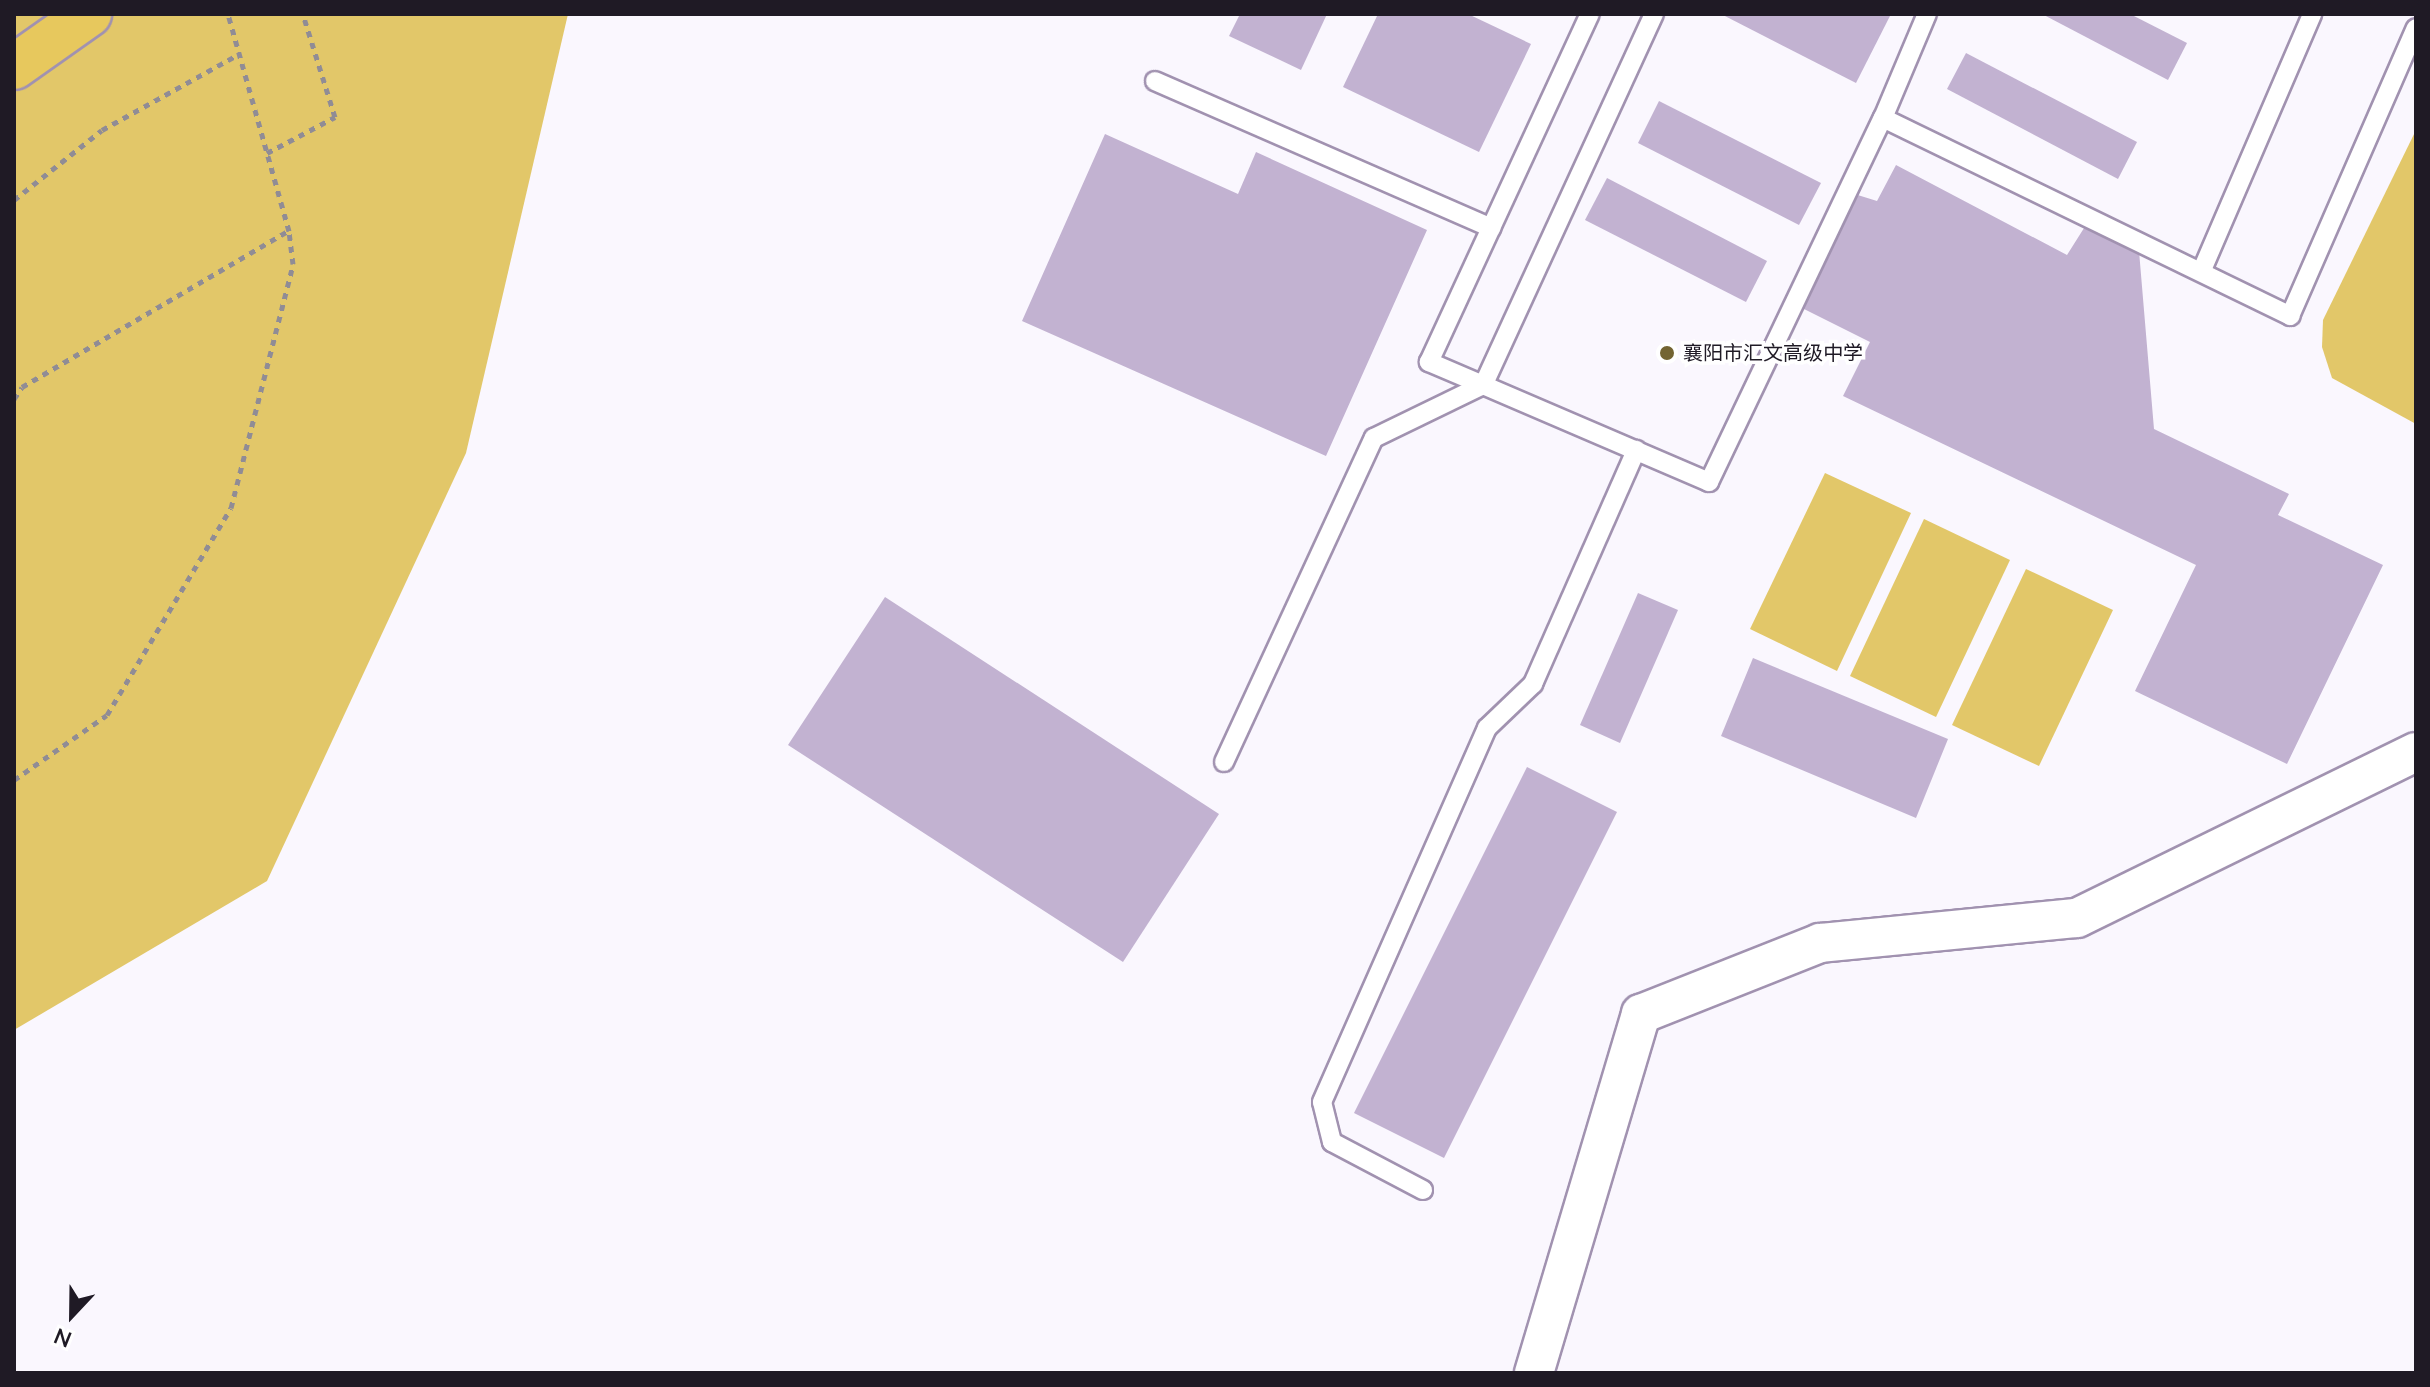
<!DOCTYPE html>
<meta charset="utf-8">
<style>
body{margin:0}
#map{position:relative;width:2430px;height:1387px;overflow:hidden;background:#faf7fe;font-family:"Nunito Sans","Noto Sans SC",sans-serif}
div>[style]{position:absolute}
.green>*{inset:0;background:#e2c769}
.building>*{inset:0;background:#c2b2d1}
.path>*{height:5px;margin-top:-2.5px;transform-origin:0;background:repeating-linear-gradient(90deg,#908c95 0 6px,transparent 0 12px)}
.roads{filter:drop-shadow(2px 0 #a192b0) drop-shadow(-2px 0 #a192b0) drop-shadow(0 2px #a192b0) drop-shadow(0 -2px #a192b0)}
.lane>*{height:18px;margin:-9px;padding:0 9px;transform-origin:9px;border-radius:9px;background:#fff}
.street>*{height:38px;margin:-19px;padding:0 19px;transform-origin:19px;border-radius:19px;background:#fff}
.highway>*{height:44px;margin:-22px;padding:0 22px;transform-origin:22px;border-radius:22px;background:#e7c85d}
.dots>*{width:22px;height:22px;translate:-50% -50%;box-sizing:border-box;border:4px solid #fff;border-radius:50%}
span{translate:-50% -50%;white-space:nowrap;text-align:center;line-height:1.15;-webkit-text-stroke:7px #fff;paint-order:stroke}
.poi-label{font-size:20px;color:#1f1a25}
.left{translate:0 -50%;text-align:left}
.frame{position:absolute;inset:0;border:16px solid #1f1a25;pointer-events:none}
.north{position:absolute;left:32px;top:1275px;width:80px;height:80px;-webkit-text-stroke:6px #fff;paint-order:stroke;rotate:202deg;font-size:22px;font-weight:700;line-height:32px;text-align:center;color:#1f1a25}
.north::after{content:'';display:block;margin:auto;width:28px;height:36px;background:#1f1a25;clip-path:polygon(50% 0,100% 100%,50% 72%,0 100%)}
</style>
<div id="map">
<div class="green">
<div style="clip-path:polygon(14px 14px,568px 14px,466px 453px,267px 881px,14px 1030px)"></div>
<div style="clip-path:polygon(2416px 130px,2416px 424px,2332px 378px,2322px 347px,2323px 320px)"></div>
<div style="clip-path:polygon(1825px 473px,1911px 513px,1837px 671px,1750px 629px)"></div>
<div style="clip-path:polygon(1924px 519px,2010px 560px,1936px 717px,1850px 676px)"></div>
<div style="clip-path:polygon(2026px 569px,2113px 610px,2039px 766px,1952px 725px)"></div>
</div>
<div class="building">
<div style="clip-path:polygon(1240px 14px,1327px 14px,1301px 70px,1229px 36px)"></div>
<div style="clip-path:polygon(1378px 14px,1468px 14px,1531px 44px,1479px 152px,1343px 87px)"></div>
<div style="clip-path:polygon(1721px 14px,1891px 14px,1856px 83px)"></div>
<div style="clip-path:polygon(2042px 14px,2130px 14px,2187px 43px,2168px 80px)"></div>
<div style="clip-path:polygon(1966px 53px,2137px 142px,2118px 179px,1947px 89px)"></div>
<div style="clip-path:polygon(1659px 101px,1821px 183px,1799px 225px,1638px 143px)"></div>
<div style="clip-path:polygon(1105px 134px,1238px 194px,1256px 152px,1427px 230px,1326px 456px,1022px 321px)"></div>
<div style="clip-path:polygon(1896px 165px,2067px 255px,2091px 217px,2138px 239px,2154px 429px,2289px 494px,2278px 515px,2383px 565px,2287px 764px,2135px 691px,2196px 565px,1843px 396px,1870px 342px,1794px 304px,1848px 192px,1877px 201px)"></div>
<div style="clip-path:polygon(1607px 178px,1767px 261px,1746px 302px,1585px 220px)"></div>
<div style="clip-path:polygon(1638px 593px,1678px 610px,1620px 743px,1580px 725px)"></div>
<div style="clip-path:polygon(885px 597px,1219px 814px,1123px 962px,788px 745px)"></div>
<div style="clip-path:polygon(1753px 658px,1948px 739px,1916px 818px,1721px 736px)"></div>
<div style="clip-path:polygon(1527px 767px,1617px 812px,1444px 1158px,1354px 1113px)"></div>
</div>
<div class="path">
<div style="left:267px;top:153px;width:77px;rotate:-27.9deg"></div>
<div style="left:335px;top:117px;width:108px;rotate:-107.3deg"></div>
<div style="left:14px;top:200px;width:112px;rotate:-38.5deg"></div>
<div style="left:102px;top:130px;width:157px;rotate:-29deg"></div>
<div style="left:14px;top:399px;width:14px;rotate:-56deg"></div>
<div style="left:22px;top:387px;width:308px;rotate:-30.4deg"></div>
<div style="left:14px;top:780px;width:113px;rotate:-35deg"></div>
<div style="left:107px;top:715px;width:241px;rotate:-59.1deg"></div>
<div style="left:231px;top:508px;width:252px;rotate:-75.7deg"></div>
<div style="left:293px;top:264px;width:33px;rotate:-97deg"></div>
<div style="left:289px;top:231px;width:225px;rotate:-105.7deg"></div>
</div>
<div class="roads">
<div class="lane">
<div style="left:1654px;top:14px;width:409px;rotate:114.7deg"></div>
<div style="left:1483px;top:385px;width:246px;rotate:23.2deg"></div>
<div style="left:1709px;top:482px;width:403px;rotate:-64.5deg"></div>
<div style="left:1883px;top:118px;width:113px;rotate:-67.1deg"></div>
<div style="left:1155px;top:81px;width:367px;rotate:23.6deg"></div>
<div style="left:1883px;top:118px;width:453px;rotate:25.9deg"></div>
<div style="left:2290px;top:316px;width:314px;rotate:-66.4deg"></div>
<div style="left:2202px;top:270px;width:279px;rotate:-66.7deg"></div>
<div style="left:1483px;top:385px;width:59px;rotate:-156.9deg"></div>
<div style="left:1429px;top:362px;width:383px;rotate:-65.2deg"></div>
<div style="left:1224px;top:762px;width:357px;rotate:-65.2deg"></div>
<div style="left:1374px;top:438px;width:121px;rotate:-25.9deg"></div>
<div style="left:1423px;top:1190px;width:103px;rotate:-152.2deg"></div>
<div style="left:1332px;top:1142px;width:41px;rotate:-104deg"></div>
<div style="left:1322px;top:1102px;width:409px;rotate:-66.2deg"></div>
<div style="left:1487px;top:728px;width:64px;rotate:-43.7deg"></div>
<div style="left:1533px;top:684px;width:256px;rotate:-66.2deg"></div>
</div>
<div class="street">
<div style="left:1534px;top:1373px;width:375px;rotate:-73.4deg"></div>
<div style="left:1641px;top:1014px;width:193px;rotate:-21.6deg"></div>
<div style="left:1820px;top:943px;width:258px;rotate:-5.6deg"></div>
<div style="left:2077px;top:918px;width:377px;rotate:-26.1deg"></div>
</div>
<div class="highway">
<div style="left:14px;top:67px;width:92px;rotate:-35.2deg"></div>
</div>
</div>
<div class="dots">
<div style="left:1667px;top:353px;background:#736432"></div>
</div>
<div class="poi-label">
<span class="left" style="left:1683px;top:353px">襄阳市汇文高级中学</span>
</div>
<div class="frame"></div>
<div class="north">N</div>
</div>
